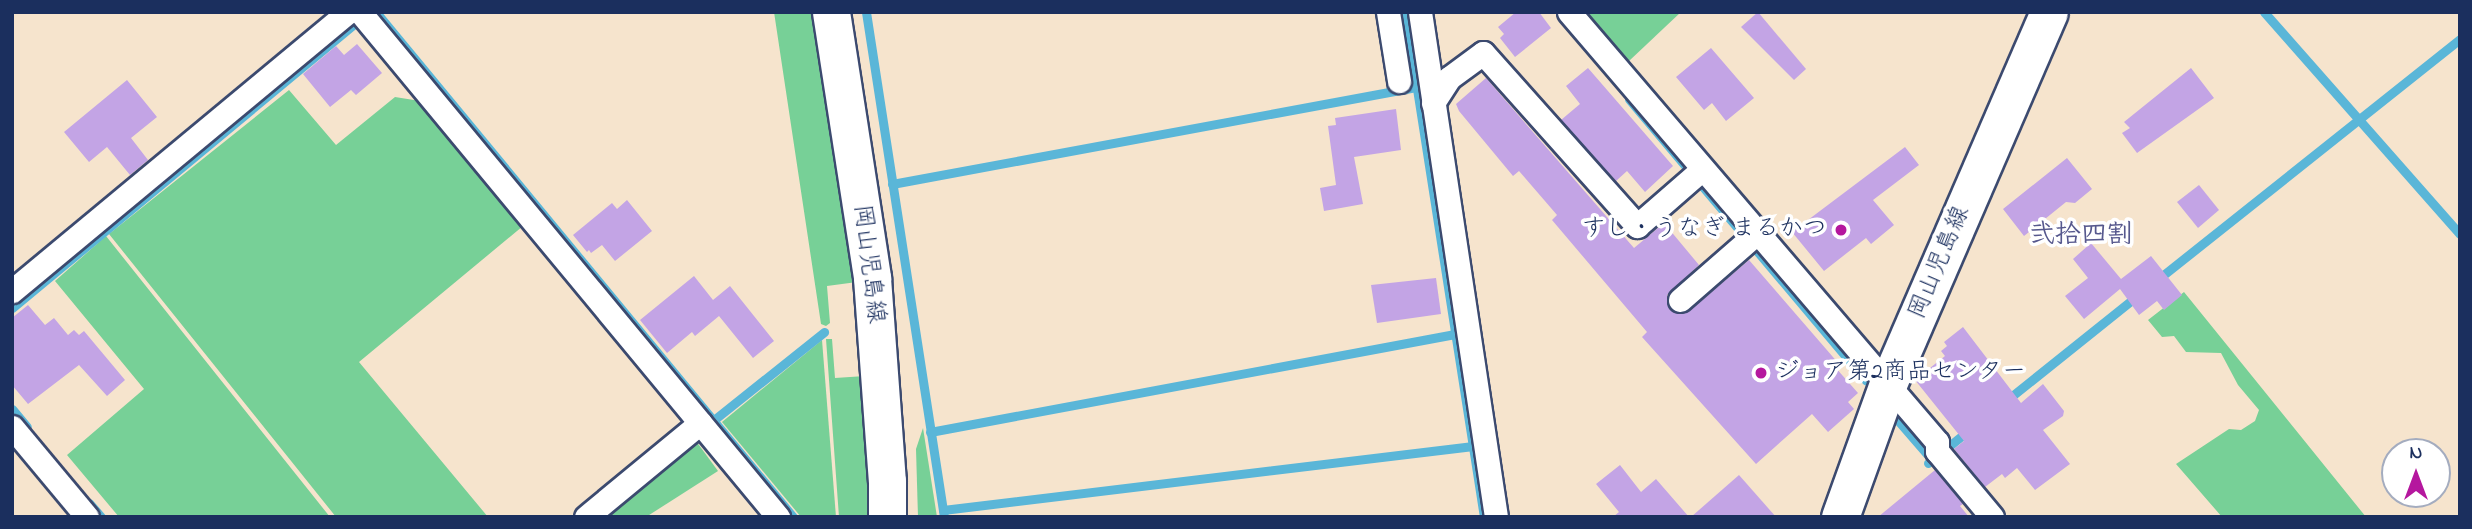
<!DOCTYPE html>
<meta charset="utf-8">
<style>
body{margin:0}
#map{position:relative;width:2472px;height:529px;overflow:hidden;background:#f6e4cd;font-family:"Indie Flower","Klee One",sans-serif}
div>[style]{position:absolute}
.green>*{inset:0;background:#77d097}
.stream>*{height:9px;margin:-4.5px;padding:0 4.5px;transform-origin:4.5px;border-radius:4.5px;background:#5ab6d8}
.building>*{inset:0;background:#c3a4e5}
.roads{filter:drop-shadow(2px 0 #3c4a6f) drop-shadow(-2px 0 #3c4a6f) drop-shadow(0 2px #3c4a6f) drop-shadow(0 -2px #3c4a6f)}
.minor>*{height:23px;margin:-11.5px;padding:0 11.5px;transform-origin:11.5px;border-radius:11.5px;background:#fff}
.primary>*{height:37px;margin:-18.5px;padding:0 18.5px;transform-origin:18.5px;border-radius:18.5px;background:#fff}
.dots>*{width:19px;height:19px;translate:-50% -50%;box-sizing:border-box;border:4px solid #fff;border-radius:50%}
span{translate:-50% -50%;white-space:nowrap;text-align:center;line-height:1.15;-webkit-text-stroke:7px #fff;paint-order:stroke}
.poi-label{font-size:24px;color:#1b2f5e}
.right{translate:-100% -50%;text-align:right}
.left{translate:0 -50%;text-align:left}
.street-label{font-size:24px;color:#1b2f5e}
.neighbourhood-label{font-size:26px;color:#56588d;font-weight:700}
.frame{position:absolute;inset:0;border:14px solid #1b2f5e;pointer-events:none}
.north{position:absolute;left:2381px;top:438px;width:70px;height:70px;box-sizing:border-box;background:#fff;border:2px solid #a4acbf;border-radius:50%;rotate:0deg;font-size:19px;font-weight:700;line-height:28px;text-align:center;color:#1b2f5e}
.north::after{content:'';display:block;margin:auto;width:24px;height:32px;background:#b5179e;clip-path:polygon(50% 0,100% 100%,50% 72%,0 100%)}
</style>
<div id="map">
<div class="green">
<div style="clip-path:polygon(774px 12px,814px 12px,857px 282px,827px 286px,830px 323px,826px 326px,821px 324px)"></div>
<div style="clip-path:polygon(1587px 12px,1681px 12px,1629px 61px)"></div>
<div style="clip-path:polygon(289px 90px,336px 145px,395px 97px,420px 101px,523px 226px,359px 362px,488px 517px,336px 517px,109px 234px)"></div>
<div style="clip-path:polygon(106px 236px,330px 517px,119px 517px,67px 455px,144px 389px,55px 281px)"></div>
<div style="clip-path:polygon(2184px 292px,2366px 517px,2222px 517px,2176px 464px,2229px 429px,2241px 430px,2255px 421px,2259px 410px,2238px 385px,2221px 353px,2186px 352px,2174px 336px,2162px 337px,2148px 320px)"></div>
<div style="clip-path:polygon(826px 339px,832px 339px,835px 378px,865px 376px,869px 517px,839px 517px)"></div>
<div style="clip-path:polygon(822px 340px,836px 517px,801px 517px,722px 422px)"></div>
<div style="clip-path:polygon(923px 428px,937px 517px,918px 517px,916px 449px)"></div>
<div style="clip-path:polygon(696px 441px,718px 471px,646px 517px,605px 517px)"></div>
</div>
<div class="stream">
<div style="left:376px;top:12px;width:655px;rotate:50.45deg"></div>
<div style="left:866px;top:12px;width:511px;rotate:81.22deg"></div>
<div style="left:1405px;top:12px;width:511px;rotate:81.11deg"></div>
<div style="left:2264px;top:12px;width:296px;rotate:48.6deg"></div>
<div style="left:1629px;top:99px;width:368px;rotate:49.9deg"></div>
<div style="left:892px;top:184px;width:533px;rotate:-10.49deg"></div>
<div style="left:2157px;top:280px;width:387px;rotate:-38.5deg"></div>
<div style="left:12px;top:308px;width:443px;rotate:-39.7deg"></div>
<div style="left:2007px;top:400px;width:168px;rotate:-38.7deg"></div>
<div style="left:12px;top:409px;width:23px;rotate:50deg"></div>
<div style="left:1895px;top:417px;width:58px;rotate:49.2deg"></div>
<div style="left:710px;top:423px;width:146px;rotate:-38.6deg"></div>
<div style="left:930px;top:432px;width:534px;rotate:-10.57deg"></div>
<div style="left:1928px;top:463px;width:53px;rotate:-38.8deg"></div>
<div style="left:89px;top:503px;width:18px;rotate:49deg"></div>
<div style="left:943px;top:510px;width:534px;rotate:-6.89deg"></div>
</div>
<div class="building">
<div style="clip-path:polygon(1516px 12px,1539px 12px,1551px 28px,1515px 57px,1500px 38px,1504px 34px,1498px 27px)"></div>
<div style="clip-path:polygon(1758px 12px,1806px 69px,1794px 80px,1741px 27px)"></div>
<div style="clip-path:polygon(357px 44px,382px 73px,356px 95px,351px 90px,330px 107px,303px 74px,336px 46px,344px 55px)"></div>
<div style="clip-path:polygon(1711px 48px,1754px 98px,1726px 121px,1712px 103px,1704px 110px,1676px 77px)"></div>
<div style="clip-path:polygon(1588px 68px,1673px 166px,1645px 192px,1627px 171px,1616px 181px,1561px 120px,1580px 104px,1566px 86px)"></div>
<div style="clip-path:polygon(2191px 68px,2214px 98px,2137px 153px,2122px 133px,2130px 128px,2124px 122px)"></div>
<div style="clip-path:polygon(1486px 78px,1634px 248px,1664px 223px,1699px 265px,1667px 295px,1670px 310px,1676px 313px,1689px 311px,1749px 260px,1839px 364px,1835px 367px,1858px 393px,1848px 402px,1854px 409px,1828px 432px,1812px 414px,1756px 464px,1642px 337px,1647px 332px,1552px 220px,1557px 215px,1519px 171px,1513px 176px,1459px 111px,1456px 104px)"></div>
<div style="clip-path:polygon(127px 80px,157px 117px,131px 138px,148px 160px,130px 175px,107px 147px,89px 162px,64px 132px)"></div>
<div style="clip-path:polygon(1396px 109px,1401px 150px,1354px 157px,1363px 204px,1324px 211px,1320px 188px,1336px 185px,1328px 126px,1336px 125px,1335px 118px)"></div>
<div style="clip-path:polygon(1905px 147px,1919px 165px,1873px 200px,1894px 225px,1871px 244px,1866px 238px,1824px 271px,1792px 232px)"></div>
<div style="clip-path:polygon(2067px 158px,2092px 189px,2075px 203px,2066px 202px,2024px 236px,2003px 209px)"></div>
<div style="clip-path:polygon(2199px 185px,2219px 210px,2198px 228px,2177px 202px)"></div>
<div style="clip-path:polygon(627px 200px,652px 231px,615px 261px,602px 245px,591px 253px,589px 250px,587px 252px,573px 235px,612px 203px,617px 209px)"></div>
<div style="clip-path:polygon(2091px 243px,2121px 279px,2151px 256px,2182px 295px,2164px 310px,2157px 301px,2139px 315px,2120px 289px,2084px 319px,2065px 296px,2088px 278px,2073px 259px)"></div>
<div style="clip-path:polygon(694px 276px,713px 300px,730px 286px,774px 341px,753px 358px,719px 316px,695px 336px,692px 332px,667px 353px,640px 320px)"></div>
<div style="clip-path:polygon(1436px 278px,1441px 314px,1377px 323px,1371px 285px)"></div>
<div style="clip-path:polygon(28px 305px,45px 325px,54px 318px,68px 335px,74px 330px,79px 335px,84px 331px,125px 380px,107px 396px,79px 365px,28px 404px,12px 385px,12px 318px)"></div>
<div style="clip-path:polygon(1963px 327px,2021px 403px,2043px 384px,2064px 411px,2063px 416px,2043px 430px,2070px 464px,2035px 490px,2017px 468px,2005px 478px,2002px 474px,1985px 487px,1954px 449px,1964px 441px,1915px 380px,1945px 356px,1941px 351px,1947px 346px,1944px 342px)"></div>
<div style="clip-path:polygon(1620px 465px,1641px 492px,1656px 479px,1689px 517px,1613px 517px,1619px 512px,1596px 484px)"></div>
<div style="clip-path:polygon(1935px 470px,1963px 504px,1960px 506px,1969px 517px,1878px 517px)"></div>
<div style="clip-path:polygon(1739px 475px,1776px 517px,1691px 517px)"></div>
</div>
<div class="roads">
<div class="minor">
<div style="left:360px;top:12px;width:656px;rotate:50.38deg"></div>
<div style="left:1388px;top:12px;width:70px;rotate:80.9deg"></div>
<div style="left:1420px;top:12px;width:511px;rotate:81.44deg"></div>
<div style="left:1569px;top:12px;width:566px;rotate:49.44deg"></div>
<div style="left:1937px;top:442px;width:9px;rotate:90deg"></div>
<div style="left:1937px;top:451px;width:86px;rotate:50.2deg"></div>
<div style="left:1433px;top:103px;width:30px;rotate:-57deg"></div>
<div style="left:1449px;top:78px;width:42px;rotate:-36.3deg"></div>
<div style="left:1483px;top:53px;width:232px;rotate:48.3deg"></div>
<div style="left:1637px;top:226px;width:82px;rotate:-41.1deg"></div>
<div style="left:12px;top:291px;width:437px;rotate:-39.7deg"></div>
<div style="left:1680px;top:300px;width:103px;rotate:-41.1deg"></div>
<div style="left:12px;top:427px;width:117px;rotate:50.2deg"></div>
<div style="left:586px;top:517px;width:148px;rotate:-39.5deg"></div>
</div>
<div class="primary">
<div style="left:831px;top:12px;width:269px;rotate:81.2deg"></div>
<div style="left:872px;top:278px;width:204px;rotate:85.8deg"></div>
<div style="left:887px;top:481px;width:36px;rotate:90deg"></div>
<div style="left:1840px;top:517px;width:141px;rotate:-70.2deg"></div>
<div style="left:1888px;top:384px;width:405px;rotate:-66.6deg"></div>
</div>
</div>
<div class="dots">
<div style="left:1841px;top:230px;background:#b5179e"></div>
<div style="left:1761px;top:373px;background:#b5179e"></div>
</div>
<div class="poi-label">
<span class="right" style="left:1827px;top:230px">すし・うなぎ まるかつ</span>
<span class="left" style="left:1775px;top:373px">ジョア第2商品センター</span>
</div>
<div class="street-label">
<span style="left:1940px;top:263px;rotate:-67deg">岡山児島線</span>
<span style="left:868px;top:264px;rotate:83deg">岡山児島線</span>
</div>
<div class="neighbourhood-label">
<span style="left:2081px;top:237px">弐拾四割</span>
</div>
<div class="frame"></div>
<div class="north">N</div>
</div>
